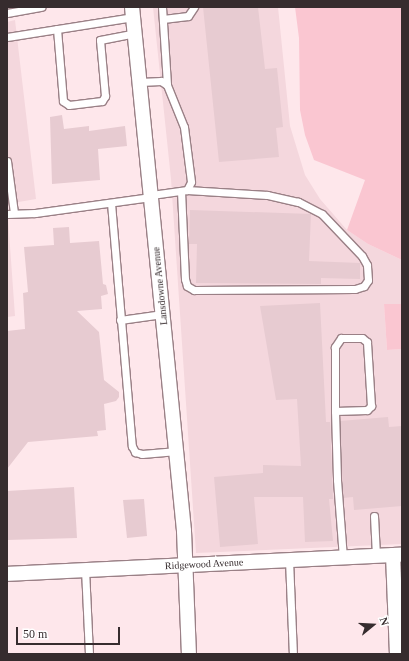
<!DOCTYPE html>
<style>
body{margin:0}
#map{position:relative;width:409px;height:661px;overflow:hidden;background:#fee7eb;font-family:Georgia,serif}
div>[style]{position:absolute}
.built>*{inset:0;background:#f4d7dd}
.green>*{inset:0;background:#fac6d1}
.building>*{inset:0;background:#e7cbd1}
.roads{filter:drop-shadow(1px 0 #9a8086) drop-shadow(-1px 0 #9a8086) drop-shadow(0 1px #9a8086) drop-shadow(0 -1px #9a8086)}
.lane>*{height:7px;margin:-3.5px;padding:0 3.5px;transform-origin:3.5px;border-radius:3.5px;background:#fff}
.street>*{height:14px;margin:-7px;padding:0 7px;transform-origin:7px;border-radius:7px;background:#fff}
span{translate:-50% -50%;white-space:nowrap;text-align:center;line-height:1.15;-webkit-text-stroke:4px #fff;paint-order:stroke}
.street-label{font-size:10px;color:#362c2e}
.frame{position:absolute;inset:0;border:8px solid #362c2e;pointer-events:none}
.north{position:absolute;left:353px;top:605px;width:40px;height:40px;-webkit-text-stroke:3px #fff;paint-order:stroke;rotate:72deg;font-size:11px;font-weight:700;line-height:16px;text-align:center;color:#362c2e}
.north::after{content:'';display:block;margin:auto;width:14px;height:18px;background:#362c2e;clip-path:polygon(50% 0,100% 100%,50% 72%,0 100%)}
.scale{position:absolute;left:16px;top:627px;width:104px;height:18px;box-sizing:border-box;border:2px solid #362c2e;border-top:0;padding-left:5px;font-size:12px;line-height:14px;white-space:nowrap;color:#362c2e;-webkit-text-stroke:3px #fff;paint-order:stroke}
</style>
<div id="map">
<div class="built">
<div style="clip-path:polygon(153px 7px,278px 7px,290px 126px,305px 175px,320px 199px,347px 230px,368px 244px,402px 260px,402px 304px,384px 304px,387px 350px,402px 349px,402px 544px,196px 553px,171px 179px)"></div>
<div style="clip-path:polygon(15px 20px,36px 199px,7px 204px,15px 316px,7px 317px,7px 22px)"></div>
</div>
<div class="green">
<div style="clip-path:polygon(295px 7px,402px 7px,402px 260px,368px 244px,347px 230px,365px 180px,314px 160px,305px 135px,300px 110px,299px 38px)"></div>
<div style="clip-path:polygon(384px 304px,402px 304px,402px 349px,387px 350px)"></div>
</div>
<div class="building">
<div style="clip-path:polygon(203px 7px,258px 7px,265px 69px,277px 68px,283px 127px,276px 128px,279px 157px,219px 162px)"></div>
<div style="clip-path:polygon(62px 115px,64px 129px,89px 126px,89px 131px,125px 126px,127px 146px,98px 149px,100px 180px,52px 184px,50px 117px)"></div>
<div style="clip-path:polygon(190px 210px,311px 214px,309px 261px,360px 263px,360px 279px,321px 278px,321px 284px,196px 283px,197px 244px,189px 244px)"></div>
<div style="clip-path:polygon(69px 227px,70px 243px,99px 241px,103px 284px,106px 285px,108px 294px,101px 296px,102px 309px,77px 311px,99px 332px,104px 380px,119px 392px,119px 397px,116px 401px,104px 404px,106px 430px,97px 431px,98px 436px,28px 442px,7px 469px,7px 331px,25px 329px,23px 293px,28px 292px,24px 247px,54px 245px,53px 228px)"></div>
<div style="clip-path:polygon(320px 303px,326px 422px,330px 422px,333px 499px,329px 499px,333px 541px,305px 542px,303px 497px,254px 497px,258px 544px,220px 547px,214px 477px,263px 473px,263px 465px,301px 466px,297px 399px,276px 400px,260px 306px)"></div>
<div style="clip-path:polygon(388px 417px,389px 427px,402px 426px,402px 506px,354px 510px,353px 497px,343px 498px,340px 421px)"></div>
<div style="clip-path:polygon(74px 487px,77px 538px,7px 540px,7px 491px)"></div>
<div style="clip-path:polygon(144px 499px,147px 536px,127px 538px,123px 500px)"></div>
</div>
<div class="roads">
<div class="lane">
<div style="left:162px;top:7px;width:78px;rotate:86.3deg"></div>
<div style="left:7px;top:13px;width:35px;rotate:-10deg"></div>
<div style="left:163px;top:19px;width:25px;rotate:-7deg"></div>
<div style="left:188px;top:16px;width:11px;rotate:-56deg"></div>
<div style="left:57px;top:29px;width:72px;rotate:85.2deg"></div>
<div style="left:63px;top:101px;width:7px;rotate:34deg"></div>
<div style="left:69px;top:105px;width:33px;rotate:-7deg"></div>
<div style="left:102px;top:101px;width:6px;rotate:-59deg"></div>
<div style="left:105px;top:96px;width:56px;rotate:-95.1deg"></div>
<div style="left:100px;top:40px;width:36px;rotate:-11deg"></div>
<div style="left:7px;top:37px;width:128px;rotate:-9deg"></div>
<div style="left:140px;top:82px;width:21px;rotate:-3deg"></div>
<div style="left:161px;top:81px;width:7px;rotate:34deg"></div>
<div style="left:167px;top:85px;width:45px;rotate:68deg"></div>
<div style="left:184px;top:127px;width:55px;rotate:82.7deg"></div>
<div style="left:191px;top:182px;width:9px;rotate:117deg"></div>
<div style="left:187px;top:190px;width:36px;rotate:172deg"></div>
<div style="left:7px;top:161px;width:52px;rotate:82.3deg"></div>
<div style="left:181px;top:191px;width:88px;rotate:87.4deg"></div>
<div style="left:185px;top:279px;width:7px;rotate:74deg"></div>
<div style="left:187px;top:286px;width:8px;rotate:30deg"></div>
<div style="left:194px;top:290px;width:161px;rotate:-0.4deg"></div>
<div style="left:355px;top:289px;width:9px;rotate:-18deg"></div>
<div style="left:364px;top:286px;width:7px;rotate:-56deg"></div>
<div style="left:368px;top:280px;width:15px;rotate:-94deg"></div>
<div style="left:367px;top:265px;width:10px;rotate:-119deg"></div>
<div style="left:362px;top:256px;width:58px;rotate:-133.6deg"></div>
<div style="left:322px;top:214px;width:27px;rotate:-153deg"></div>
<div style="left:298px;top:202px;width:32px;rotate:-167deg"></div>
<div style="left:267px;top:195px;width:80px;rotate:-176.4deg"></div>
<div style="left:111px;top:203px;width:244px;rotate:85.1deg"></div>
<div style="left:132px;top:446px;width:7px;rotate:63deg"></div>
<div style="left:135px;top:452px;width:7px;rotate:16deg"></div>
<div style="left:142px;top:454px;width:35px;rotate:-5deg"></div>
<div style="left:7px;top:214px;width:28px;rotate:-2deg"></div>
<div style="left:35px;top:213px;width:117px;rotate:-7.9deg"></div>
<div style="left:120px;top:320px;width:43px;rotate:-7.9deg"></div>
<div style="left:335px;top:411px;width:32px;rotate:-2deg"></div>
<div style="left:367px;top:410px;width:6px;rotate:-45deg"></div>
<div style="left:371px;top:406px;width:64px;rotate:-93.6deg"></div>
<div style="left:367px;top:342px;width:6px;rotate:-141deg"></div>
<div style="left:362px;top:338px;width:21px;rotate:180deg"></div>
<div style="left:341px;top:338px;width:11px;rotate:124deg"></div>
<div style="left:335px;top:347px;width:64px;rotate:90deg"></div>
<div style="left:335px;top:411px;width:69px;rotate:88.3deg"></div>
<div style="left:337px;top:480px;width:78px;rotate:85.6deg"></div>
<div style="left:374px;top:516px;width:40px;rotate:87.1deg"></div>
<div style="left:289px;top:560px;width:94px;rotate:87.6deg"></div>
<div style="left:85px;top:569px;width:85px;rotate:87.3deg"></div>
</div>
<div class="street">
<div style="left:132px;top:7px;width:527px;rotate:84.33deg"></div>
<div style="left:184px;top:531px;width:123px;rotate:87.7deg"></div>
<div style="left:393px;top:555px;width:99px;rotate:87.7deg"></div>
<div style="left:7px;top:574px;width:395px;rotate:-2.8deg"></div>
</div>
</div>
<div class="street-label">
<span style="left:160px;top:286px;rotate:-96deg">Lansdowne Avenue</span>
<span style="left:204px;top:564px;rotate:-3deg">Ridgewood Avenue</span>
</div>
<div class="frame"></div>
<div class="north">N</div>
<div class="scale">50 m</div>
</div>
